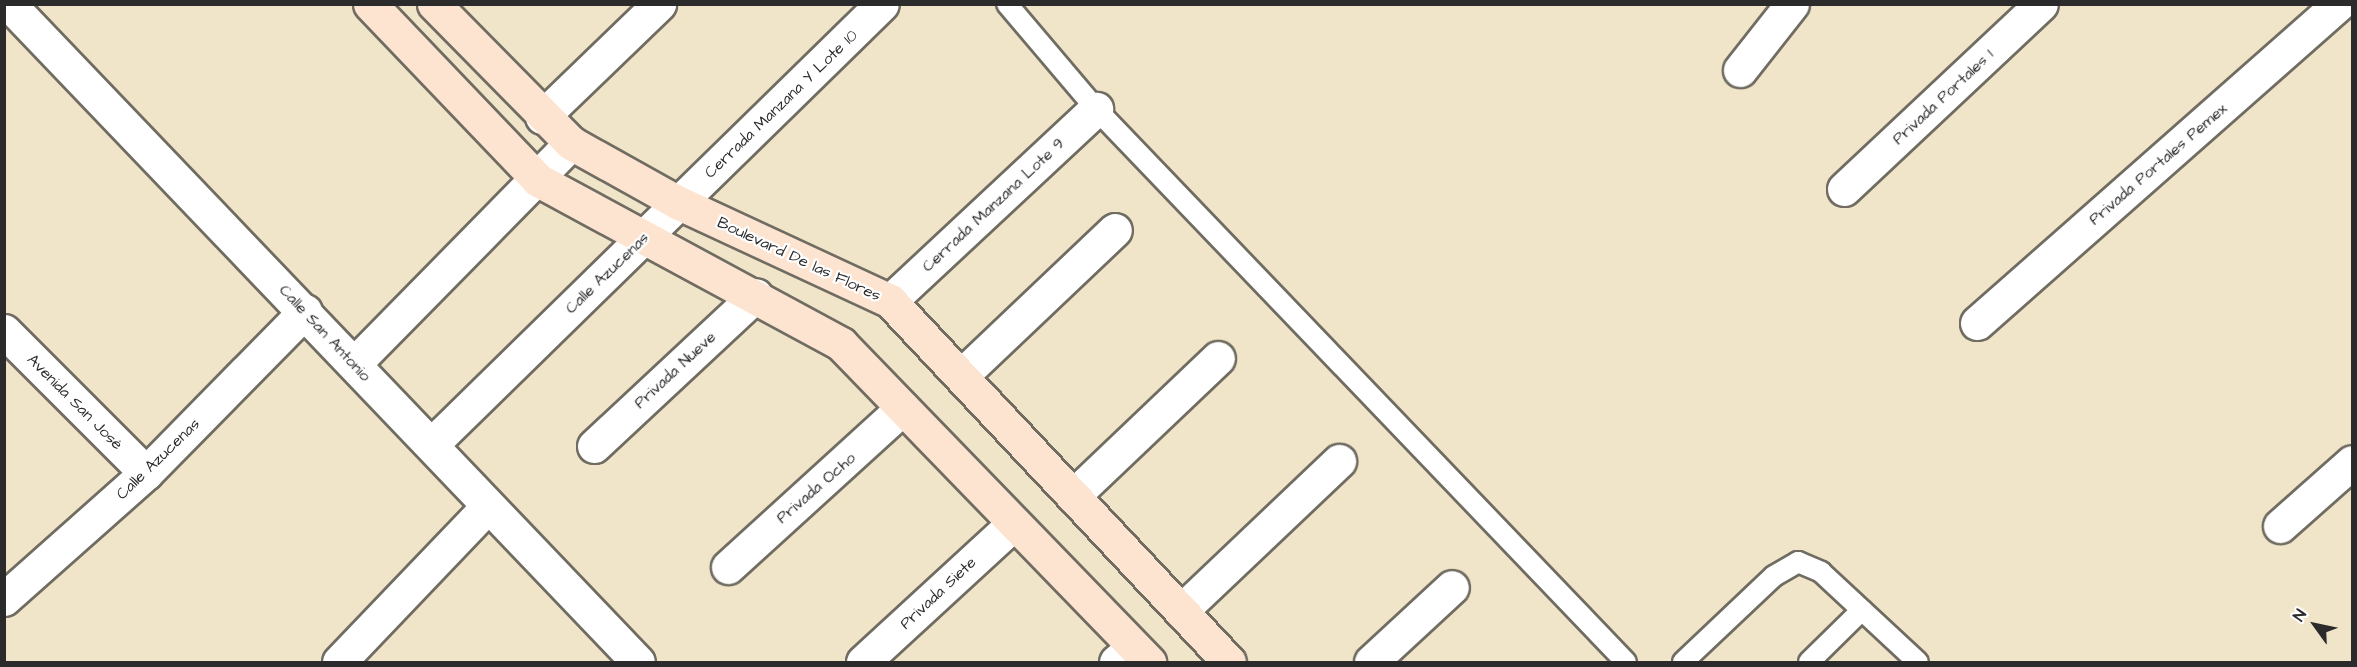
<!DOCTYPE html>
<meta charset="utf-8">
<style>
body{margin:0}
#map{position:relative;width:2357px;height:667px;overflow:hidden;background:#f0e5c8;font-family:"Architects Daughter",sans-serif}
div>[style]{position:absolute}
.roads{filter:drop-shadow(2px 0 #706c62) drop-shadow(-2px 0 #706c62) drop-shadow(0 2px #706c62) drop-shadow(0 -2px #706c62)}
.lane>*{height:20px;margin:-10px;padding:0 10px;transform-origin:10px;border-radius:10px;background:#fff}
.street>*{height:33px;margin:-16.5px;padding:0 16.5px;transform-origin:16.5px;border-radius:16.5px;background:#fff}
.secondary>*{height:33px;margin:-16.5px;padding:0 16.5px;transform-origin:16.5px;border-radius:16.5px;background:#fde4d1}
span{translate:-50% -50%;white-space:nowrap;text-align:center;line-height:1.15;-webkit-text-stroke:4.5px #fff;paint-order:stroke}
.street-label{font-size:16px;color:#2b2b2b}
.frame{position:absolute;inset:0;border:6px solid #2b2b2b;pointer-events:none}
.north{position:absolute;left:2285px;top:595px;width:60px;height:60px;-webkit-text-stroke:4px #fff;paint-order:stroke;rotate:303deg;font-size:16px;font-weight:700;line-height:24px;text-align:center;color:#2b2b2b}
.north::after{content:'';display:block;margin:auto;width:21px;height:27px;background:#2b2b2b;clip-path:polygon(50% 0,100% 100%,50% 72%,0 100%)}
</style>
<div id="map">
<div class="roads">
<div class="lane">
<div style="left:1007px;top:4px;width:138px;rotate:49.7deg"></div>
<div style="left:1096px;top:109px;width:766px;rotate:46.22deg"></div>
<div style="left:1683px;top:662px;width:125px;rotate:-43.4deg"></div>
<div style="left:1774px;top:576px;width:28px;rotate:-30deg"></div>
<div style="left:1798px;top:562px;width:25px;rotate:23deg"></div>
<div style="left:1821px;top:572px;width:132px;rotate:42.9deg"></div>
<div style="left:1809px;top:662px;width:74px;rotate:-44.5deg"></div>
</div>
<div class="street">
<div style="left:9px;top:4px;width:910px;rotate:46.29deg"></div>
<div style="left:1740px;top:70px;width:84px;rotate:-51.8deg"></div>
<div style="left:542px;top:117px;width:163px;rotate:-44deg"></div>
<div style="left:1844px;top:189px;width:270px;rotate:-43.2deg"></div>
<div style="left:890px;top:301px;width:282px;rotate:-43deg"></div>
<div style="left:1977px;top:323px;width:482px;rotate:-41.4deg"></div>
<div style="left:4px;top:331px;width:201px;rotate:45deg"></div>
<div style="left:354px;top:364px;width:310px;rotate:-45.5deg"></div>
<div style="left:961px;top:376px;width:212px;rotate:-43.5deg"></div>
<div style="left:432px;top:444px;width:629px;rotate:-44.36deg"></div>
<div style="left:594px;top:446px;width:221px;rotate:-43deg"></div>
<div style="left:1073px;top:496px;width:200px;rotate:-43.6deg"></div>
<div style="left:2280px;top:526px;width:96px;rotate:-41.6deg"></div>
<div style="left:728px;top:567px;width:236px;rotate:-42.3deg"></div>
<div style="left:4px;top:599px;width:190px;rotate:-41.6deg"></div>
<div style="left:146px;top:473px;width:227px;rotate:-45.5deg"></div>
<div style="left:1181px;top:611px;width:218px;rotate:-43.5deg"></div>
<div style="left:339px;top:662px;width:214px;rotate:-46.3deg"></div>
<div style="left:863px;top:662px;width:205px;rotate:-42.6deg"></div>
<div style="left:1116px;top:662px;width:23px;rotate:-40deg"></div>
<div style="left:1371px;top:662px;width:110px;rotate:-42.8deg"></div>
</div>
<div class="secondary">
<div style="left:370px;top:4px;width:243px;rotate:46.3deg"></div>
<div style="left:538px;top:180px;width:345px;rotate:28.4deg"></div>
<div style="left:841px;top:344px;width:443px;rotate:45.9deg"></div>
<div style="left:434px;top:4px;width:195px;rotate:45.4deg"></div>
<div style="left:571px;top:143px;width:124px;rotate:29.1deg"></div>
<div style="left:679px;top:203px;width:233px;rotate:24.9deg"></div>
<div style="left:890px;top:301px;width:495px;rotate:46.8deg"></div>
</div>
</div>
<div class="street-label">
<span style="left:1943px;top:97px;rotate:-43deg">Privada Portales 1</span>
<span style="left:781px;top:104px;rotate:-44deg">Cerrada Manzana Y Lote 10</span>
<span style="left:2158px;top:164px;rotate:-41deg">Privada Portales Pemex</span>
<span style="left:993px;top:205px;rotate:-43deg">Cerrada Manzana Lote 9</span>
<span style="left:799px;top:259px;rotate:25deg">Boulevard De las Flores</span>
<span style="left:607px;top:273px;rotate:-44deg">Calle Azucenas</span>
<span style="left:325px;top:333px;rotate:47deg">Calle San Antonio</span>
<span style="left:675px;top:370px;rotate:-43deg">Privada Nueve</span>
<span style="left:75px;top:402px;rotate:45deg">Avenida San José</span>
<span style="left:158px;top:459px;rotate:-44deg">Calle Azucenas</span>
<span style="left:816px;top:488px;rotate:-41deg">Privada Ocho</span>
<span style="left:938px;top:593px;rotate:-43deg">Privada Siete</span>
</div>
<div class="frame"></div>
<div class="north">N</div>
</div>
